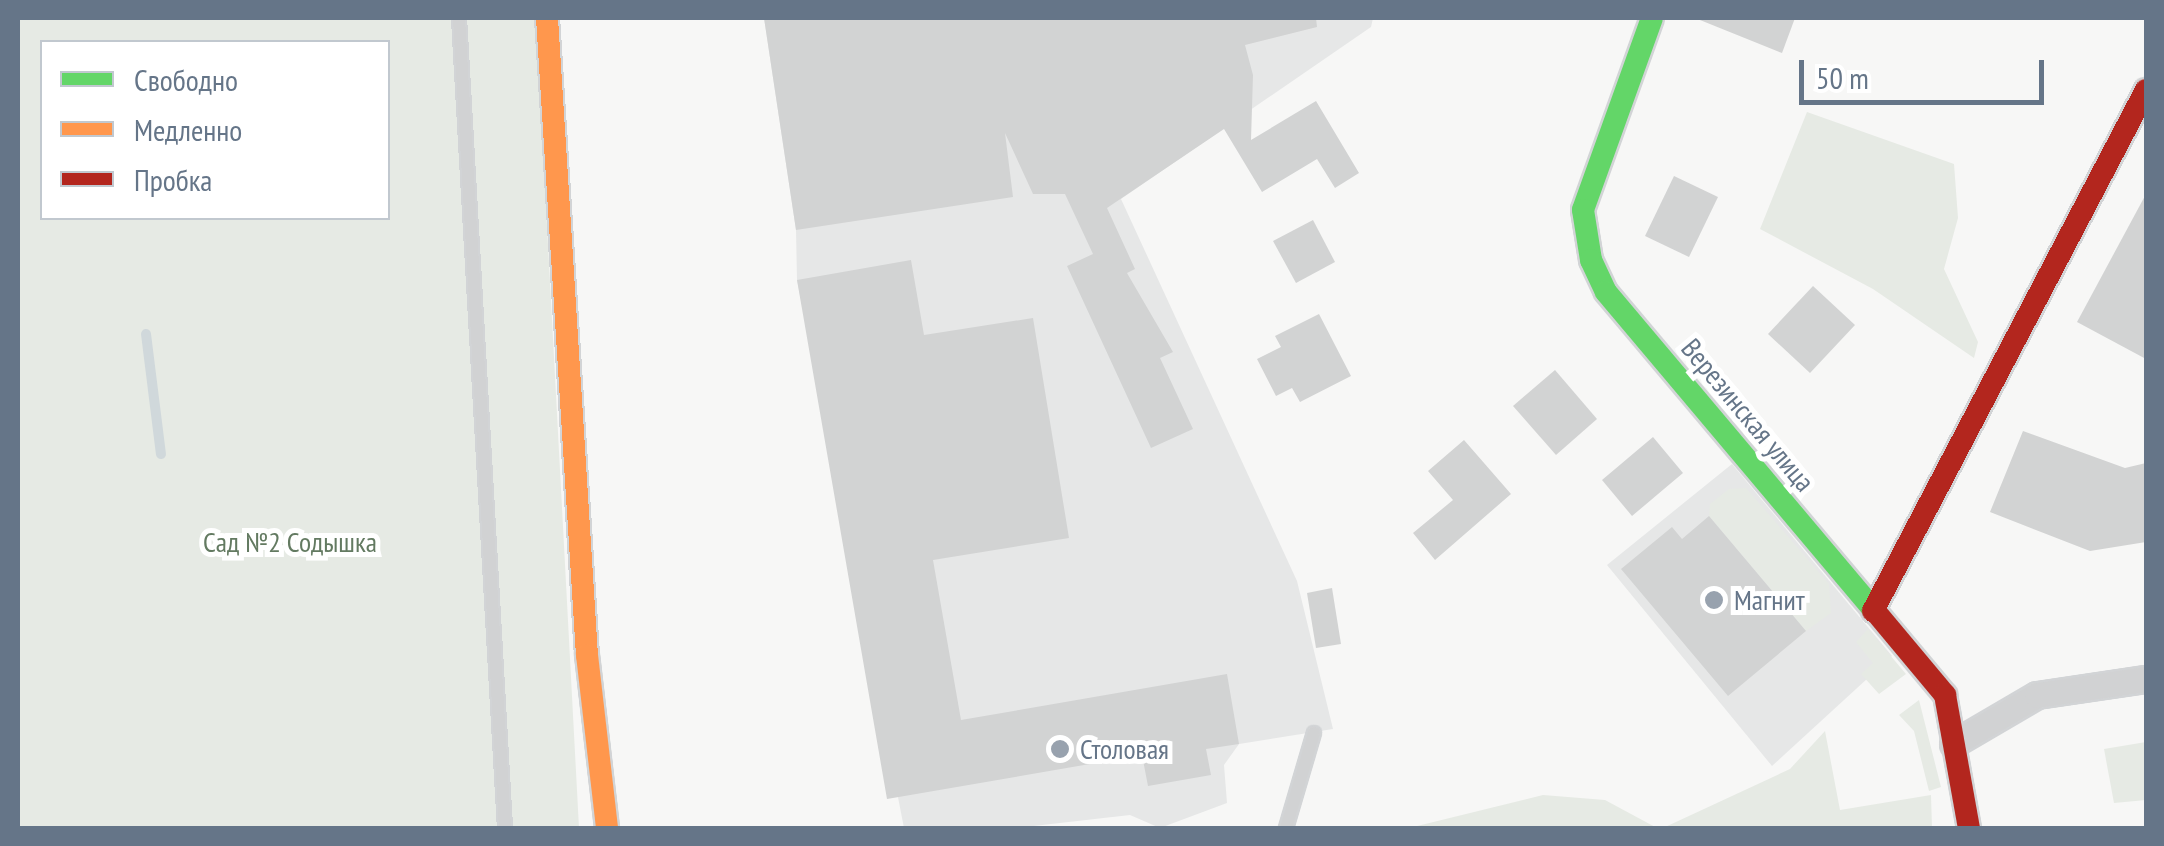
<!DOCTYPE html>
<meta charset="utf-8">
<style>
body{margin:0}
#map{position:relative;width:2164px;height:846px;overflow:hidden;background:#f7f7f6;font-family:"PT Sans Narrow",sans-serif}
div>[style]{position:absolute}
.built>*{inset:0;background:#e6e7e7}
.green>*{inset:0;background:#e6eae4}
.stream>*{height:10px;margin:-5px;padding:0 5px;transform-origin:5px;border-radius:5px;background:#d0d8db}
.building>*{inset:0;background:#d2d3d3}
.roads{filter:drop-shadow(2px 0 #d2d4d6) drop-shadow(-2px 0 #d2d4d6) drop-shadow(0 2px #d2d4d6) drop-shadow(0 -2px #d2d4d6)}
.lane>*{height:12px;margin:-6px;padding:0 6px;transform-origin:6px;border-radius:6px;background:#d1d2d3}
.street>*{height:25px;margin:-12.5px;padding:0 12.5px;transform-origin:12.5px;border-radius:12.5px;background:#d1d2d3}
.fast>*{height:22px;margin:-11px;padding:0 11px;transform-origin:11px;border-radius:11px;background:#63d668}
.slow>*{height:22px;margin:-11px;padding:0 11px;transform-origin:11px;border-radius:11px;background:#ff974d}
.jam>*{height:22px;margin:-11px;padding:0 11px;transform-origin:11px;border-radius:11px;background:#b3261e}
.dots>*{width:28px;height:28px;translate:-50% -50%;box-sizing:border-box;border:5px solid #fff;border-radius:50%}
span{translate:-50% -50%;white-space:nowrap;text-align:center;line-height:1.15;-webkit-text-stroke:10px #fff;paint-order:stroke}
.street-label{font-size:28px;color:#657588}
.park-label{font-size:28px;color:#637a61}
.poi-label{font-size:28px;color:#657588}
.left{translate:0 -50%;text-align:left}
.frame{position:absolute;inset:0;border:20px solid #657588;pointer-events:none}
.legend{position:absolute;left:40px;top:40px;width:350px;height:180px;box-sizing:border-box;background:#fff;border:2px solid #c1c8cf;margin:0;padding:12px 18px;list-style:none;font-size:30px;color:#657588}
.legend li{display:flex;align-items:center;gap:20px;height:50px}
.legend b{width:50px;border:2px solid #c1c8cf}
.scale{position:absolute;left:1799px;top:60px;width:245px;height:45px;box-sizing:border-box;border:5px solid #657588;border-top:0;padding-left:12px;font-size:30px;line-height:35px;white-space:nowrap;color:#657588;-webkit-text-stroke:8px #fff;paint-order:stroke}
</style>
<div id="map">
<div class="built">
<div style="clip-path:polygon(764px 18px,1373px 18px,1371px 27px,1121px 199px,1297px 581px,1333px 729px,1239px 744px,1224px 765px,1227px 803px,1160px 828px,1130px 815px,1015px 828px,904px 828px,797px 280px,796px 230px)"></div>
<div style="clip-path:polygon(1732px 464px,1892px 656px,1772px 766px,1607px 565px)"></div>
</div>
<div class="green">
<div style="clip-path:polygon(evenodd,18px 18px,536px 18px,579px 828px,18px 828px,18px 18px,42px 42px,388px 42px,388px 218px,42px 218px,42px 42px)"></div>
<div style="clip-path:polygon(1807px 112px,1954px 164px,1958px 218px,1944px 269px,1978px 342px,1974px 358px,1873px 289px,1760px 229px)"></div>
<div style="clip-path:polygon(1746px 488px,1829px 584px,1831px 613px,1806px 631px,1709px 516px,1710px 504px,1729px 489px)"></div>
<div style="clip-path:polygon(1868px 629px,1906px 674px,1879px 694px,1861px 674px,1873px 663px,1856px 642px)"></div>
<div style="clip-path:polygon(1919px 700px,1941px 787px,1929px 791px,1914px 731px,1899px 715px)"></div>
<div style="clip-path:polygon(1825px 731px,1840px 810px,1931px 795px,1932px 828px,1663px 828px,1790px 769px)"></div>
<div style="clip-path:polygon(2146px 742px,2146px 800px,2114px 803px,2104px 749px)"></div>
<div style="clip-path:polygon(1543px 795px,1605px 800px,1657px 828px,1409px 828px)"></div>
</div>
<div class="stream">
<div style="left:146px;top:334px;width:121px;rotate:82.9deg"></div>
</div>
<div class="building">
<div style="clip-path:polygon(764px 18px,1316px 18px,1317px 27px,1245px 45px,1253px 75px,1251px 140px,1316px 101px,1359px 173px,1335px 188px,1317px 159px,1262px 192px,1224px 129px,1107px 208px,1135px 269px,1127px 273px,1173px 352px,1160px 358px,1193px 429px,1151px 448px,1067px 266px,1093px 254px,1065px 194px,1033px 194px,1005px 133px,1013px 197px,796px 230px)"></div>
<div style="clip-path:polygon(1695px 18px,1795px 18px,1782px 53px)"></div>
<div style="clip-path:polygon(1674px 176px,1718px 197px,1689px 257px,1645px 236px)"></div>
<div style="clip-path:polygon(2146px 194px,2146px 359px,2077px 322px)"></div>
<div style="clip-path:polygon(1313px 220px,1335px 262px,1296px 283px,1273px 241px)"></div>
<div style="clip-path:polygon(911px 260px,924px 335px,1033px 318px,1069px 538px,933px 560px,961px 720px,1227px 674px,1239px 744px,1206px 749px,1211px 775px,1148px 786px,1142px 755px,887px 799px,797px 280px)"></div>
<div style="clip-path:polygon(1813px 286px,1855px 325px,1810px 373px,1768px 334px)"></div>
<div style="clip-path:polygon(1319px 314px,1351px 376px,1300px 402px,1292px 388px,1276px 396px,1257px 359px,1281px 347px,1275px 336px)"></div>
<div style="clip-path:polygon(1555px 370px,1597px 419px,1556px 455px,1513px 406px)"></div>
<div style="clip-path:polygon(2023px 431px,2125px 468px,2146px 463px,2146px 542px,2090px 551px,1990px 512px)"></div>
<div style="clip-path:polygon(1653px 437px,1683px 473px,1632px 516px,1602px 480px)"></div>
<div style="clip-path:polygon(1464px 440px,1511px 494px,1435px 560px,1413px 533px,1453px 500px,1428px 471px)"></div>
<div style="clip-path:polygon(1709px 516px,1806px 631px,1728px 696px,1621px 569px,1672px 527px,1682px 539px)"></div>
<div style="clip-path:polygon(1332px 588px,1341px 644px,1316px 648px,1307px 593px)"></div>
</div>
<div class="roads">
<div class="lane">
<div style="left:459px;top:18px;width:811px;rotate:86.75deg"></div>
<div style="left:1286px;top:828px;width:99px;rotate:-73.6deg"></div>
</div>
<div class="street">
<div style="left:1953px;top:744px;width:97px;rotate:-30.3deg"></div>
<div style="left:2037px;top:695px;width:110px;rotate:-8.4deg"></div>
</div>
<div class="fast">
<div style="left:1652px;top:18px;width:204px;rotate:109.8deg"></div>
<div style="left:1583px;top:210px;width:51px;rotate:80.9deg"></div>
<div style="left:1591px;top:260px;width:35px;rotate:65deg"></div>
<div style="left:1606px;top:292px;width:416px;rotate:49.9deg"></div>
</div>
<div class="slow">
<div style="left:547px;top:18px;width:638px;rotate:86.41deg"></div>
<div style="left:587px;top:655px;width:174px;rotate:83.4deg"></div>
</div>
<div class="jam">
<div style="left:1874px;top:610px;width:111px;rotate:50.1deg"></div>
<div style="left:1945px;top:695px;width:135px;rotate:79.8deg"></div>
<div style="left:1873px;top:611px;width:588px;rotate:-62.35deg"></div>
</div>
</div>
<div class="dots">
<div style="left:1714px;top:600px;background:#98a2ae"></div>
<div style="left:1060px;top:749px;background:#98a2ae"></div>
</div>
<div class="street-label">
<span style="left:1748px;top:415px;rotate:50deg">Верезинская улица</span>
</div>
<div class="park-label">
<span style="left:290px;top:542px">Сад №2 Содышка</span>
</div>
<div class="poi-label">
<span class="left" style="left:1734px;top:600px">Магнит</span>
<span class="left" style="left:1080px;top:749px">Столовая</span>
</div>
<div class="frame"></div>
<ul class="legend">
<li><b style="height:12px;background:#63d668"></b>Свободно</li>
<li><b style="height:12px;background:#ff974d"></b>Медленно</li>
<li><b style="height:12px;background:#b3261e"></b>Пробка</li>
</ul>
<div class="scale">50 m</div>
</div>
